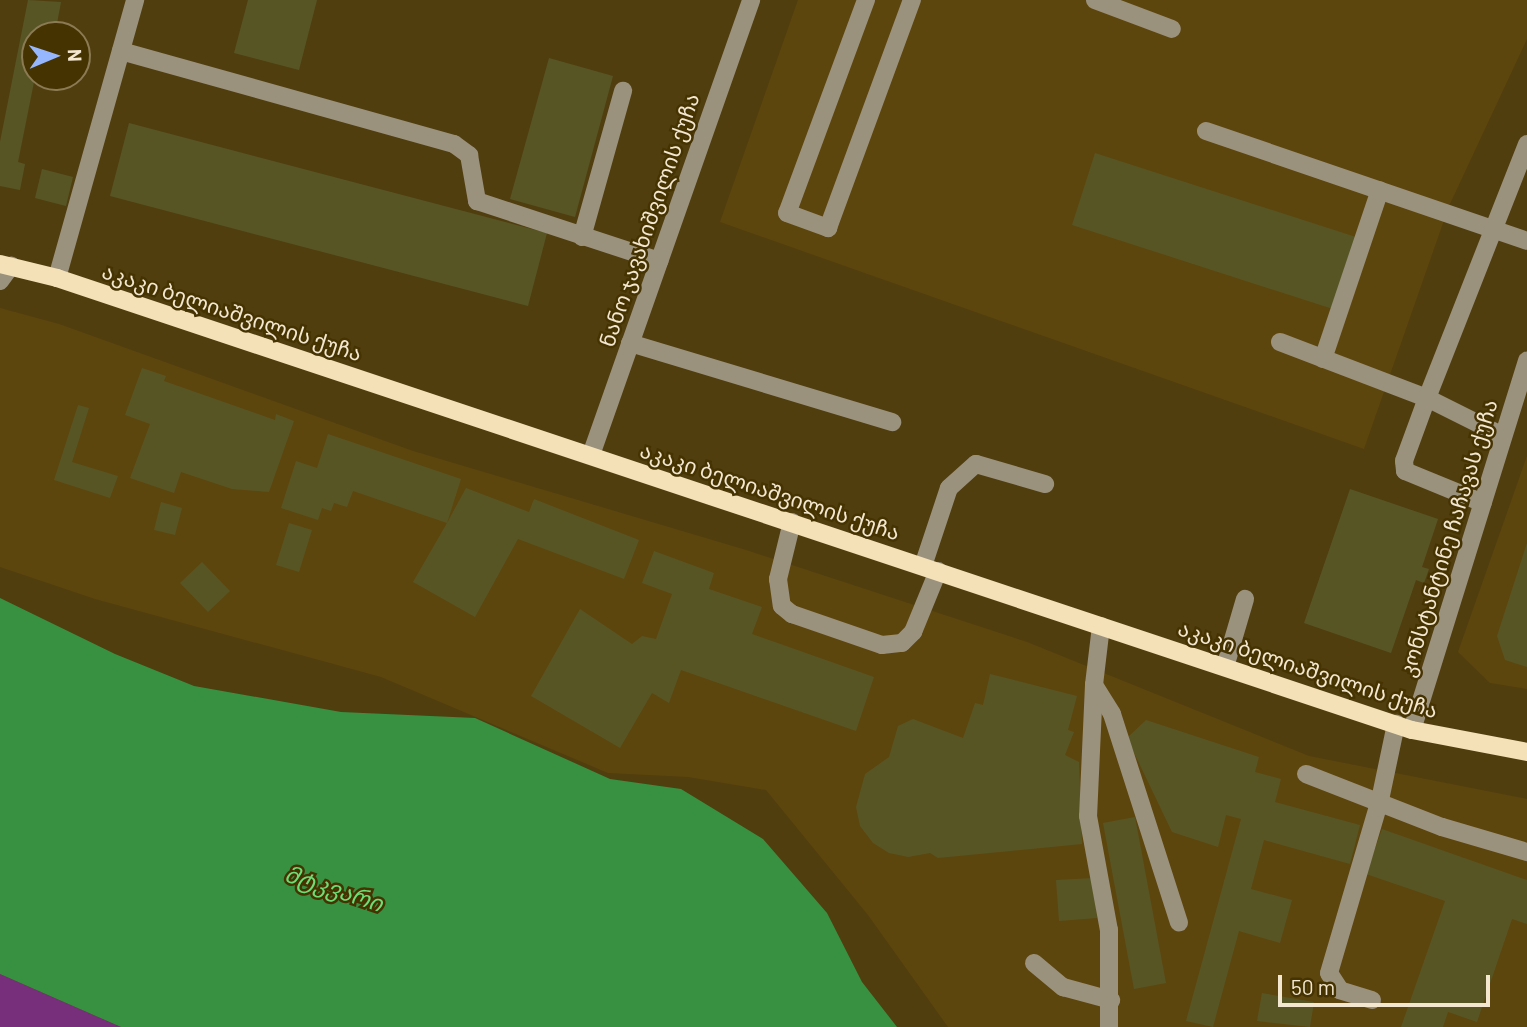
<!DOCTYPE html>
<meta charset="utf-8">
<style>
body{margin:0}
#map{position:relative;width:1527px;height:1027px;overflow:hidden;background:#513e0f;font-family:Barlow,"Noto Sans Georgian",sans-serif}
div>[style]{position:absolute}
.built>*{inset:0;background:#5d460d}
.green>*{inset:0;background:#772f7b}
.water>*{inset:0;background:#379141}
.building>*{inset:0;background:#585525}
.minor>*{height:18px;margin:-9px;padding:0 9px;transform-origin:9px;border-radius:9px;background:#9b927e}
.major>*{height:18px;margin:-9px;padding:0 9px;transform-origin:9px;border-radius:9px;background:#f5e1b8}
span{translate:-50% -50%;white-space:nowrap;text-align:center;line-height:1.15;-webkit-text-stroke:5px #463302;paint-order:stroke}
.street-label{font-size:21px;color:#f3e7d0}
.water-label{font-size:23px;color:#6ddd76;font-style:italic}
.north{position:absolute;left:21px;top:21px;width:70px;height:70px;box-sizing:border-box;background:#463302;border:2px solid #8b7b54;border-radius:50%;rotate:88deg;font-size:19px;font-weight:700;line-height:28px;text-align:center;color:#f3e7d0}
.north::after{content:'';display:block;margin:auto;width:24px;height:32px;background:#96b6fd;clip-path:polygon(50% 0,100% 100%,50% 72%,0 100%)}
.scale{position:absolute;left:1278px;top:975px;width:212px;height:32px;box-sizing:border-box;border:4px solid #f3e7d0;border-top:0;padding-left:9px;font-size:21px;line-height:24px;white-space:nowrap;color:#f3e7d0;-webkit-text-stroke:5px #463302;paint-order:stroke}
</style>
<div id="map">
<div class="built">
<div style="clip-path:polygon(798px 0,1527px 0,1527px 39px,1449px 206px,1364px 449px,720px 222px)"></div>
<div style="clip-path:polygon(0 308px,59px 324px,413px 451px,746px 550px,1027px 642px,1309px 756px,1527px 799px,1527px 1027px,948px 1027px,868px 915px,766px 790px,688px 777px,608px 773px,381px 677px,95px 599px,0 567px)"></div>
<div style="clip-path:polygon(1527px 456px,1527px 689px,1490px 683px,1458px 652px)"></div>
</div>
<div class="green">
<div style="clip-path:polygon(0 974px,121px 1027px,0 1027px)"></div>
</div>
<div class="water">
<div style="clip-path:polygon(0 598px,115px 654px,194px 686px,341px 712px,475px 718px,610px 779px,681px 789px,763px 839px,827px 913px,862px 982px,897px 1027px,121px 1027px,0 974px)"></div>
</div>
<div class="building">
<div style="clip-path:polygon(28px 0,61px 2px,55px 34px,35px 35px,35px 77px,18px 162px,25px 164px,20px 190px,0 186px,0 142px)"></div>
<div style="clip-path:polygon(248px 0,317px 0,299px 70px,234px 53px)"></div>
<div style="clip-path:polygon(549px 58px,613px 76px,575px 217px,510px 199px)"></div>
<div style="clip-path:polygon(129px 123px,547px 233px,528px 306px,110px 196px)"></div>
<div style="clip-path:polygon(1095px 153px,1359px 238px,1336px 310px,1072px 225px)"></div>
<div style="clip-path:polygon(42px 169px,73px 177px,66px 206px,35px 198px)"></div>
<div style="clip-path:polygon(142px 368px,166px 376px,164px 381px,275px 420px,276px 414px,294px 421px,269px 492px,232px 489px,181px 472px,174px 493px,130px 478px,150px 424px,125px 415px)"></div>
<div style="clip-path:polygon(78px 405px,89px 408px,72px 462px,118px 476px,110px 498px,54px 480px)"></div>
<div style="clip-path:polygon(328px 434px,461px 479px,447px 523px,466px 488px,529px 512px,534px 499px,639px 540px,624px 579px,518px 539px,475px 617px,413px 582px,447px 523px,353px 491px,347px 507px,334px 503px,331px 511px,322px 508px,318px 520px,281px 508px,296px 461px,317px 468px)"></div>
<div style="clip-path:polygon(1350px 489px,1438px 519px,1422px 567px,1429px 569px,1424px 583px,1416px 580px,1391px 653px,1304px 623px)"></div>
<div style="clip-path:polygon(161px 502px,182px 508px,175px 535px,154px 530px)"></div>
<div style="clip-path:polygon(289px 523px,312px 530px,299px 572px,276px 565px)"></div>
<div style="clip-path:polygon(1527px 543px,1527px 667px,1505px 660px,1497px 636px)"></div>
<div style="clip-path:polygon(654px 551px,714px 573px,709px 589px,762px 607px,752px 634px,874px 677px,856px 731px,681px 670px,669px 703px,652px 693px,620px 748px,531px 696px,580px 609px,632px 644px,642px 636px,656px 639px,672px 594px,642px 583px)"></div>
<div style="clip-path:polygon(202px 562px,230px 591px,208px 612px,180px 583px)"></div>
<div style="clip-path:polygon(990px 674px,1077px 696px,1068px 730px,1074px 732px,1065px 755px,1079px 762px,1082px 844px,938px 858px,930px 853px,908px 857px,889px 853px,873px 843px,860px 826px,856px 807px,865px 774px,889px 757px,898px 726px,913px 719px,963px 738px,975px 703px,983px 705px)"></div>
<div style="clip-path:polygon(1146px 720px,1259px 757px,1255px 772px,1281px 779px,1275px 802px,1360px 825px,1350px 864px,1264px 840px,1251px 889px,1292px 900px,1280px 943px,1239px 931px,1213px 1027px,1186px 1021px,1241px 819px,1226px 815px,1218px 847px,1172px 832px,1127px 738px)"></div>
<div style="clip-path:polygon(1135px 817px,1166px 983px,1134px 989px,1103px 823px)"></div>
<div style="clip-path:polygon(1382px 829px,1527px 880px,1527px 924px,1512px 919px,1477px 1022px,1448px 1012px,1443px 1027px,1401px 1027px,1445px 901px,1366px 874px)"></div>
<div style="clip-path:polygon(1094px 878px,1097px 918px,1059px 921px,1056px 880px)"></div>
<div style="clip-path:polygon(1262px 993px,1314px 1002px,1310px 1027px,1257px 1021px)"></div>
</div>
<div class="minor">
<div style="left:866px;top:0;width:227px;rotate:110.3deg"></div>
<div style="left:787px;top:213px;width:44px;rotate:20.1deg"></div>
<div style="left:828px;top:228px;width:243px;rotate:-69.8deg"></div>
<div style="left:1095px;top:0;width:82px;rotate:20.6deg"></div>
<div style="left:121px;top:51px;width:346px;rotate:15.6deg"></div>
<div style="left:454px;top:144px;width:19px;rotate:36deg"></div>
<div style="left:469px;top:155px;width:47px;rotate:80.1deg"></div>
<div style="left:477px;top:201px;width:192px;rotate:18.2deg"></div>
<div style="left:1206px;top:131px;width:339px;rotate:18.9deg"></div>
<div style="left:582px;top:237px;width:152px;rotate:-74.3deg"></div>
<div style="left:57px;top:278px;width:289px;rotate:-74.3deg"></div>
<div style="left:0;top:281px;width:19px;rotate:-54deg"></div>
<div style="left:1280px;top:342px;width:157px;rotate:20.9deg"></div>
<div style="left:1427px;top:398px;width:67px;rotate:110.1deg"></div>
<div style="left:1404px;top:461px;width:10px;rotate:84deg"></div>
<div style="left:1405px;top:471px;width:84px;rotate:22.3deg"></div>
<div style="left:630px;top:343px;width:274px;rotate:16.8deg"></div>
<div style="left:1323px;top:359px;width:178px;rotate:-71.4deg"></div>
<div style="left:1503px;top:436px;width:85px;rotate:-153.4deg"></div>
<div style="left:1427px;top:398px;width:273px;rotate:-68.5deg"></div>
<div style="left:591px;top:455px;width:482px;rotate:-70.6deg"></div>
<div style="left:792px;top:522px;width:59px;rotate:103.8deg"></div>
<div style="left:778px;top:579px;width:27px;rotate:82deg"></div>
<div style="left:782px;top:606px;width:13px;rotate:39deg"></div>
<div style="left:792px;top:614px;width:95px;rotate:19deg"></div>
<div style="left:882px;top:645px;width:20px;rotate:-6deg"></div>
<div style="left:902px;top:643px;width:16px;rotate:-45deg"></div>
<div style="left:913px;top:632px;width:66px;rotate:-67.7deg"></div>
<div style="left:923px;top:566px;width:82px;rotate:-71.6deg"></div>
<div style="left:949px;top:488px;width:36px;rotate:-42deg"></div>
<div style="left:976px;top:464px;width:72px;rotate:16.2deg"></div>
<div style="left:1101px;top:626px;width:59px;rotate:96.8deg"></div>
<div style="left:1094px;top:685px;width:34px;rotate:58deg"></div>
<div style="left:1112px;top:714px;width:219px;rotate:72.2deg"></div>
<div style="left:1225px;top:667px;width:71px;rotate:-73.6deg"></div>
<div style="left:1094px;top:685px;width:131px;rotate:92.6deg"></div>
<div style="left:1088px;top:816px;width:116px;rotate:79.6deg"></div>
<div style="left:1109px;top:930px;width:97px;rotate:90deg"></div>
<div style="left:1412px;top:730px;width:387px;rotate:-72.7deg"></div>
<div style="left:1306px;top:774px;width:146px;rotate:21.3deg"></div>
<div style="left:1442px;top:827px;width:89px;rotate:16.4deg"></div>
<div style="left:1034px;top:963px;width:38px;rotate:40deg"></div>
<div style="left:1063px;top:987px;width:50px;rotate:15.2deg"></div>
<div style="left:1372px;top:1000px;width:34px;rotate:-163deg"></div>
<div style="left:1340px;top:990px;width:20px;rotate:-123deg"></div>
<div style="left:1329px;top:973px;width:180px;rotate:-73.6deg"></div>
<div style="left:1380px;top:800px;width:78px;rotate:-78.1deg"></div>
</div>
<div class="major">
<div style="left:0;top:264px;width:59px;rotate:13.8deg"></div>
<div style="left:57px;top:278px;width:1428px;rotate:18.45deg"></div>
<div style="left:1412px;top:730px;width:117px;rotate:10.8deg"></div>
</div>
<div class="street-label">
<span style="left:649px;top:220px;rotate:-71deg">ნანო ჯავახიშვილის ქუჩა</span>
<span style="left:232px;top:312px;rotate:18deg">აკაკი ბელიაშვილის ქუჩა</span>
<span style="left:770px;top:491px;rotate:18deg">აკაკი ბელიაშვილის ქუჩა</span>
<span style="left:1448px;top:538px;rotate:-73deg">კონსტანტინე ჩაჩავას ქუჩა</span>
<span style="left:1308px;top:669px;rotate:18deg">აკაკი ბელიაშვილის ქუჩა</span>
</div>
<div class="water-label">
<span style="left:334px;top:888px;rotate:18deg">მტკვარი</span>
</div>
<div class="north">N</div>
<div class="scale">50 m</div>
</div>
